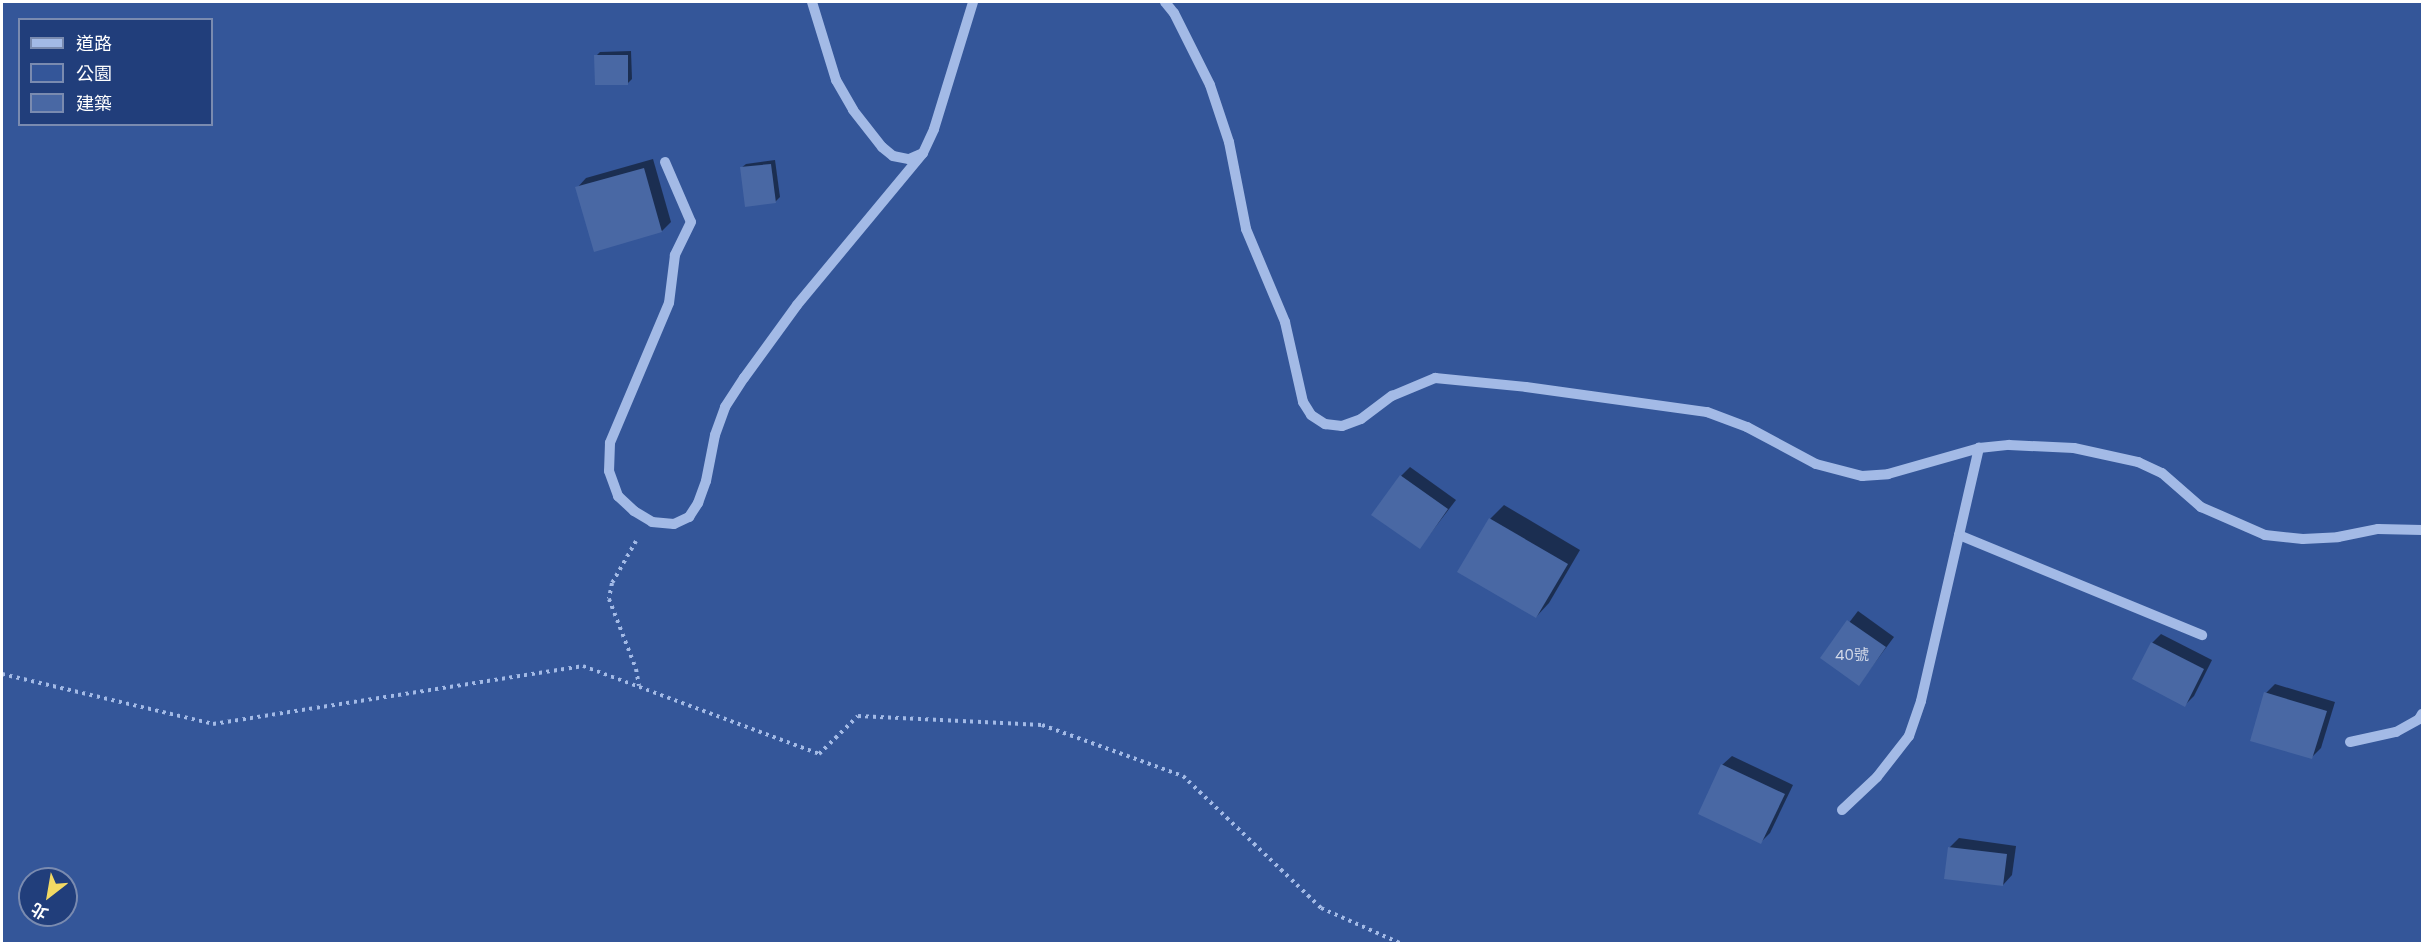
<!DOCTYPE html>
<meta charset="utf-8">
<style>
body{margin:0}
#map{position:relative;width:2424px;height:945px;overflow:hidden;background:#213e7b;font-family:Poppins,"Noto Sans TC",sans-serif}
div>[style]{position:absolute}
.green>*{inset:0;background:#345699}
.shadow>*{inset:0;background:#0007}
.building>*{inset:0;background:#4968a4}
.path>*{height:4px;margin-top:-2px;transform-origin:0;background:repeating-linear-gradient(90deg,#a3bae6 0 3px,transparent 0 7.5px)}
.minor>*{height:10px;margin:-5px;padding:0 5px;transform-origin:5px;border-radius:5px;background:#a3bae6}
span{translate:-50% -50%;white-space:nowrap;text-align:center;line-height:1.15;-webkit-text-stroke:6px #213e7b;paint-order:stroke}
.number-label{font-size:15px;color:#d2d9e8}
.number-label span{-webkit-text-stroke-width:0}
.frame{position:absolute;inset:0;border:3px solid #fff;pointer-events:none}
.legend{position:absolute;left:18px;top:18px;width:195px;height:108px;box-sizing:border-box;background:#213e7b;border:2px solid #7a8bb0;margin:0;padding:8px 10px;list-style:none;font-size:18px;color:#fff}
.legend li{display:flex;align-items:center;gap:12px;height:30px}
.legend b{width:30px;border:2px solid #7a8bb0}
.north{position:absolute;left:18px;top:867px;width:60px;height:60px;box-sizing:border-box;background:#213e7b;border:2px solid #7a8bb0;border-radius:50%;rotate:211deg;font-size:16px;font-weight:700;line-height:24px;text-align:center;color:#fff}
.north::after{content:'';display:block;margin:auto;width:21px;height:27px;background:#f2d964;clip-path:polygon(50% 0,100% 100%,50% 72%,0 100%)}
</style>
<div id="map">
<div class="green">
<div style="clip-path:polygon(evenodd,2px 2px,2422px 2px,2422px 943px,2px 943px,2px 2px,20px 20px,212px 20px,212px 124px,20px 124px,20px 20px,2px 2px,30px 879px,66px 879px,66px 915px,30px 915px,30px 879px)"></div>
</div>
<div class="shadow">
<div style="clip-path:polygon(631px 51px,632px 79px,628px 83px,596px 56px,600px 52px)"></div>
<div style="clip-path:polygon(653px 159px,671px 222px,662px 231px,577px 188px,586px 178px)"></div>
<div style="clip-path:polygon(775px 160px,780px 197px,775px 202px,741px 168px,746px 164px)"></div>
<div style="clip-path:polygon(1410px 467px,1456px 500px,1420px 547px,1401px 476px)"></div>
<div style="clip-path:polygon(1504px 505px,1580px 550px,1549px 603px,1536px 617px,1459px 572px,1490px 519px)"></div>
<div style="clip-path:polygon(1858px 611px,1894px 637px,1859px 684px,1822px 658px)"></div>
<div style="clip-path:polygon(2161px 634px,2212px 660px,2194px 696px,2185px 705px,2152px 643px)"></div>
<div style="clip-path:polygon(2275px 684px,2335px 702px,2321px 748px,2312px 757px,2266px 693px)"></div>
<div style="clip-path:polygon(1732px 756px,1793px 785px,1770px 833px,1761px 842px,1722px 765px)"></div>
<div style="clip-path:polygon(1959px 838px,2016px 846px,2012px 875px,2003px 885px,1949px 848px)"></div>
</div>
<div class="building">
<div style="clip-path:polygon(594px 55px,628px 55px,628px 85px,595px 85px)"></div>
<div style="clip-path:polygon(771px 164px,776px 203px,745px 207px,740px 167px)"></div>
<div style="clip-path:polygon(644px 168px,662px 232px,594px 252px,575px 187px)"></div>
<div style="clip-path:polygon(1400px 475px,1448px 509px,1420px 549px,1371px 515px)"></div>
<div style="clip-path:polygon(1489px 518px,1568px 564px,1536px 618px,1457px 572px)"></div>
<div style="clip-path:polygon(1847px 620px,1886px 647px,1859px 686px,1820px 658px)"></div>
<div style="clip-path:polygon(2151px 642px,2204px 669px,2185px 707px,2132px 679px)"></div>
<div style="clip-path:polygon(2264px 692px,2327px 711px,2312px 759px,2250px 741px)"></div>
<div style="clip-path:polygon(1721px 764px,1785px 794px,1761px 844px,1698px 814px)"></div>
<div style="clip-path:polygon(1948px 847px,2007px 854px,2003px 886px,1944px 879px)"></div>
</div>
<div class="path">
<div style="left:636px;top:541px;width:48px;rotate:119.7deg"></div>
<div style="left:612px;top:583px;width:16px;rotate:101deg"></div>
<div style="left:609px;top:599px;width:75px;rotate:68.9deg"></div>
<div style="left:636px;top:669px;width:17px;rotate:80deg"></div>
<div style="left:2px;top:674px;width:217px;rotate:13.3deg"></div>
<div style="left:213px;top:724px;width:375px;rotate:-8.9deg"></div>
<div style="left:583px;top:666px;width:252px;rotate:20.4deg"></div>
<div style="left:819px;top:754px;width:54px;rotate:-44.3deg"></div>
<div style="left:858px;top:716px;width:184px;rotate:2.8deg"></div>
<div style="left:1042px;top:725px;width:150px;rotate:19.9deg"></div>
<div style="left:1183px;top:776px;width:191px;rotate:43.7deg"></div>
<div style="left:1321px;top:908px;width:89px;rotate:24deg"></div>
</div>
<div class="minor">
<div style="left:812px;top:2px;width:82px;rotate:72.9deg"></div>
<div style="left:836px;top:80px;width:34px;rotate:60deg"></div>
<div style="left:853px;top:110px;width:47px;rotate:51.9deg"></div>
<div style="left:882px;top:147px;width:14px;rotate:39deg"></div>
<div style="left:893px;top:156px;width:16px;rotate:11deg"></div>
<div style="left:909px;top:159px;width:15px;rotate:-23deg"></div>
<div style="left:923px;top:153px;width:26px;rotate:-65deg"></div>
<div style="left:934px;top:129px;width:133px;rotate:-72.9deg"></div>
<div style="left:1165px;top:2px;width:14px;rotate:51deg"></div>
<div style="left:1174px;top:13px;width:80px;rotate:63.4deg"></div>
<div style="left:1210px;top:85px;width:60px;rotate:71.6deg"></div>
<div style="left:1229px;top:142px;width:89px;rotate:78.9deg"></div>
<div style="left:1246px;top:229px;width:101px;rotate:67.2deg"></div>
<div style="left:1285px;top:322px;width:82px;rotate:77.3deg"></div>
<div style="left:1303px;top:402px;width:15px;rotate:58deg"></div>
<div style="left:1311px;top:415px;width:17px;rotate:33deg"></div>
<div style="left:1325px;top:424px;width:17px;rotate:7deg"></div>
<div style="left:1342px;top:426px;width:20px;rotate:-20deg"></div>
<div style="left:1361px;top:419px;width:39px;rotate:-37deg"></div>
<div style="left:1392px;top:396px;width:47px;rotate:-22.7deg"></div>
<div style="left:1435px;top:378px;width:91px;rotate:5.6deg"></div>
<div style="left:1526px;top:387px;width:183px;rotate:7.9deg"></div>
<div style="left:1707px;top:412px;width:43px;rotate:20.6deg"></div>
<div style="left:1747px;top:427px;width:78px;rotate:28.2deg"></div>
<div style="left:1816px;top:464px;width:48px;rotate:14.6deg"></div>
<div style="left:1862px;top:476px;width:26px;rotate:-4deg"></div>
<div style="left:1888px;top:474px;width:95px;rotate:-15.9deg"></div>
<div style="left:1979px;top:448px;width:30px;rotate:-6deg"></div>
<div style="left:2009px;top:445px;width:65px;rotate:2.6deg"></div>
<div style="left:2074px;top:448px;width:66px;rotate:12.3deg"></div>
<div style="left:2138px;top:462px;width:26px;rotate:25deg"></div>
<div style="left:2162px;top:473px;width:52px;rotate:41.1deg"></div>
<div style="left:2201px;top:507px;width:70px;rotate:23.6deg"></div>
<div style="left:2265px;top:535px;width:38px;rotate:6deg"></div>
<div style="left:2303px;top:539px;width:35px;rotate:-3deg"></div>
<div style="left:2338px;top:537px;width:41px;rotate:-11.3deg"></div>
<div style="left:2378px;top:529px;width:44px;rotate:1.3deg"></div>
<div style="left:665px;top:162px;width:65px;rotate:66.6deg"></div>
<div style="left:691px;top:222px;width:37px;rotate:116deg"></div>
<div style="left:675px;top:255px;width:48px;rotate:97.1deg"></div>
<div style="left:669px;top:303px;width:152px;rotate:112.9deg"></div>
<div style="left:610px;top:443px;width:28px;rotate:92deg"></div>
<div style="left:609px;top:471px;width:27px;rotate:70deg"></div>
<div style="left:618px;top:496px;width:22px;rotate:43deg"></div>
<div style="left:634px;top:511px;width:21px;rotate:31deg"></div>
<div style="left:652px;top:522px;width:22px;rotate:5deg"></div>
<div style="left:674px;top:524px;width:17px;rotate:-25deg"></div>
<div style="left:689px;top:517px;width:17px;rotate:-57deg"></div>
<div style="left:698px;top:503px;width:23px;rotate:-70deg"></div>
<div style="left:706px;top:481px;width:47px;rotate:-78.9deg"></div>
<div style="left:715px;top:435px;width:30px;rotate:-70deg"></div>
<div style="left:725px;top:407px;width:35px;rotate:-57deg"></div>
<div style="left:744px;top:378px;width:90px;rotate:-54deg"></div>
<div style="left:797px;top:305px;width:197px;rotate:-50.3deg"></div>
<div style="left:1959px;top:535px;width:263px;rotate:22.4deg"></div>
<div style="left:2350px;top:742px;width:47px;rotate:-12.3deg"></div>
<div style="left:2396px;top:732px;width:26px;rotate:-29deg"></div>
<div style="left:2419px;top:719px;width:6px;rotate:-59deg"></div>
<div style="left:1842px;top:810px;width:48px;rotate:-43.3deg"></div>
<div style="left:1877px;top:777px;width:52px;rotate:-52deg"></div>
<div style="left:1909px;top:736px;width:37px;rotate:-71deg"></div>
<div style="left:1921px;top:701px;width:260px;rotate:-77.1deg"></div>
</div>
<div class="number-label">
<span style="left:1852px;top:655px">40號</span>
</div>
<div class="frame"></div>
<ul class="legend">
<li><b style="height:8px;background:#a3bae6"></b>道路</li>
<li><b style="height:16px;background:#345699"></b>公園</li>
<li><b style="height:16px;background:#4968a4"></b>建築</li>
</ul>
<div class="north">北</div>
</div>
